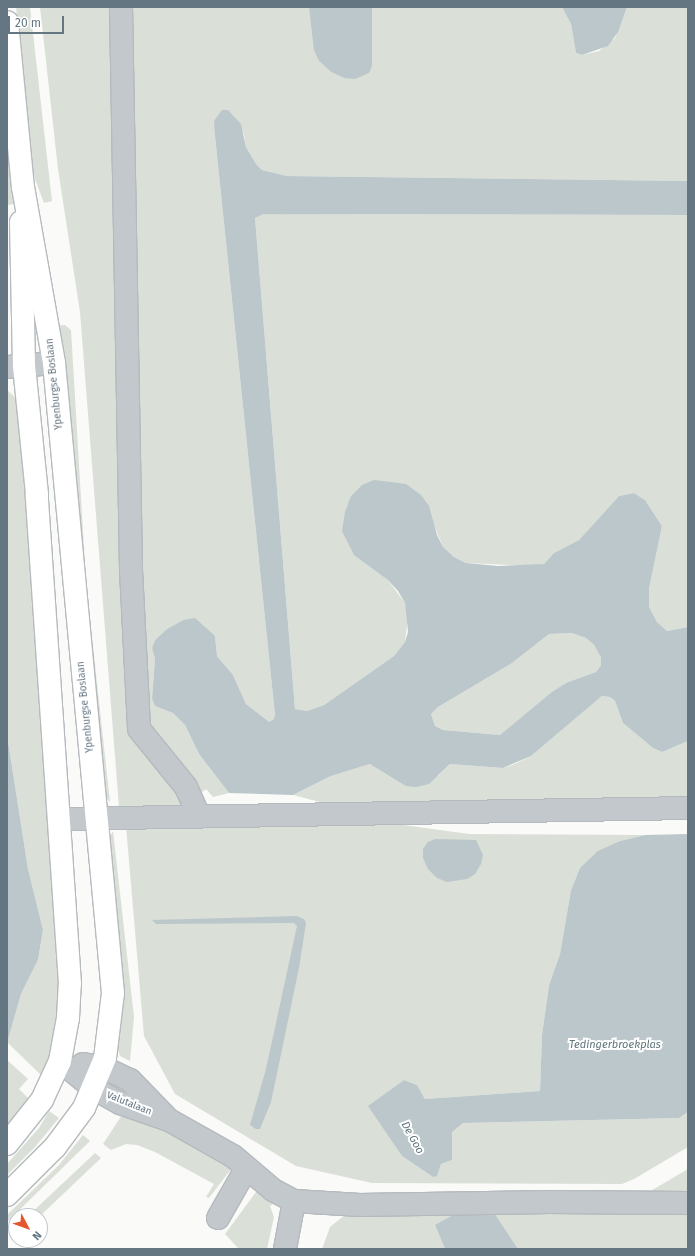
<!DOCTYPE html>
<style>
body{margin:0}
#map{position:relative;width:695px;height:1256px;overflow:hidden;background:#fafaf8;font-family:"Fira Sans",sans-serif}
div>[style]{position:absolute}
.green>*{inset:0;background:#dadfd7}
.water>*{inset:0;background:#bbc7cb}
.roads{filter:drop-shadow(1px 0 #b5babe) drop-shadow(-1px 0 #b5babe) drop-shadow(0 1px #b5babe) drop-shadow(0 -1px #b5babe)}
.minor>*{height:22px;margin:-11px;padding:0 11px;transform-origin:11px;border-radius:11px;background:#c3c8cc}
.major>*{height:22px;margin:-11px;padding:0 11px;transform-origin:11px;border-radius:11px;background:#fff}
span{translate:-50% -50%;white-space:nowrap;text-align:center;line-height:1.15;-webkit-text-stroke:4px #fff;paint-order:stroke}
.street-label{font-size:10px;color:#657683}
.water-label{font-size:11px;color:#60757c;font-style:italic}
.frame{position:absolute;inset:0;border:8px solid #657683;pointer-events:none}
.north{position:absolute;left:8px;top:1208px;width:40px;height:40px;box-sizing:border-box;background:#fff;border:1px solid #c1c8cd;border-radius:50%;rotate:131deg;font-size:11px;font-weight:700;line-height:16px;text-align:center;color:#657683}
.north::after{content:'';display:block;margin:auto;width:14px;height:18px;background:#e4572e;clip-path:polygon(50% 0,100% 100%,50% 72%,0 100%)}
.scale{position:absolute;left:8px;top:16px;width:56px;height:18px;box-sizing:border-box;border:2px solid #657683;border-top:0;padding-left:5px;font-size:12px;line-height:14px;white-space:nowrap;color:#657683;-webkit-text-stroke:3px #fff;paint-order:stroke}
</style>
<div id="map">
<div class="green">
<div style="clip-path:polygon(16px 7px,30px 7px,52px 201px,44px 203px,32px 171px)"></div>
<div style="clip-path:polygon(40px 7px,309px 7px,319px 61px,331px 72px,344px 78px,372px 66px,372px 7px,562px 7px,571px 24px,576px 53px,582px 55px,599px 51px,615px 38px,627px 7px,688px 7px,688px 181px,287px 176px,262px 170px,256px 164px,246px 147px,244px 134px,234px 116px,222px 110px,215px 136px,275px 715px,273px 720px,269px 723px,246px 704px,233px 675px,217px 656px,215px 636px,183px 620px,167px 629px,155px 640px,152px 648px,155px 659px,152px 699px,155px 706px,173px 713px,185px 725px,199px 754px,229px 793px,213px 797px,206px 789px,202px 792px,189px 777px,180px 807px,119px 807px,80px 312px,58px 169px)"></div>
<div style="clip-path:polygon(7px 123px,14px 204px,7px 205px)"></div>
<div style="clip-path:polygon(258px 214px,688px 215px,688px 627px,667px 631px,657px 622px,649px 607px,649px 589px,662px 526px,645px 500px,634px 493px,619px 496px,579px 540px,554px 553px,544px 564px,534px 566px,466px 563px,454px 557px,443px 547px,433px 523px,376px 570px,388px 580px,405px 603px,408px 617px,405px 642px,394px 656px,324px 705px,307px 711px,295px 709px,255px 218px)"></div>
<div style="clip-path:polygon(65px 325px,71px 330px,86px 582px,110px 802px,102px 794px,54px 326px)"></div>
<div style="clip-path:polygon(7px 390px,17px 399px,29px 454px,63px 1023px,45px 1079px,7px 1042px,21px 994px,38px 960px,43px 930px,28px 869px,7px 735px)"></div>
<div style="clip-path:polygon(572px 633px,586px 638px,594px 645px,601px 656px,601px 665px,596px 672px,568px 682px,500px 735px,443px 730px,435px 726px,431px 714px,438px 707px,512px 663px,549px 634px)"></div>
<div style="clip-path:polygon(602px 696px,610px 697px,615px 701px,623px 723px,653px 748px,662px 752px,688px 741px,688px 802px,422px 806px,320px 802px,293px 795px,331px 776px,370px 764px,379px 768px,438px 776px,450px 764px,503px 768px,515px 764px,531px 756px)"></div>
<div style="clip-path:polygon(396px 824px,469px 834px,645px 835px,620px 841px,580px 868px,571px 890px,560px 954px,549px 985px,542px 1035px,540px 1091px,425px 1099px,417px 1085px,404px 1080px,369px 1106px,402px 1156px,433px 1177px,437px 1175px,441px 1164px,452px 1160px,452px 1131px,463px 1123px,679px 1118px,688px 1112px,688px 1147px,634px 1179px,622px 1184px,372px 1183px,296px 1166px,175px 1094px,144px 1036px,126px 826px)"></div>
<div style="clip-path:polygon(113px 831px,134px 1017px,130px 1061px,120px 1056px,115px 1042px,107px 843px)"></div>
<div style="clip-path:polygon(7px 1060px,28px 1079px,19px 1089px,33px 1103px,7px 1134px)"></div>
<div style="clip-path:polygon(49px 1111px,59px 1118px,35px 1147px,7px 1175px,7px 1164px,39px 1128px)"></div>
<div style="clip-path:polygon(124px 1112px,152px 1122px,232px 1168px,209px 1198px,206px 1197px,214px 1184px,155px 1152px,137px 1145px,126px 1144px,111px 1150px,103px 1144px)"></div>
<div style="clip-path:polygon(83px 1135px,90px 1141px,7px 1222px,7px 1215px,59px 1165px)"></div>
<div style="clip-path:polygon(95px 1153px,101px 1158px,40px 1216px,28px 1216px)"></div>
<div style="clip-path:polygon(688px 1169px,688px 1194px,649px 1192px)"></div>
<div style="clip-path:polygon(259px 1188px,276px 1202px,270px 1206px,274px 1217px,267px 1249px,239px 1249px,225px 1234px)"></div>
<div style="clip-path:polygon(688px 1208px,688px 1249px,518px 1249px,493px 1213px,435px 1225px,445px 1249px,322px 1249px,330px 1227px,346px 1214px)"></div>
</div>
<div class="water">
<div style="clip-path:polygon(309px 7px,372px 7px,372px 66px,369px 73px,355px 79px,344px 78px,331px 72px,319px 61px,314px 50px)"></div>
<div style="clip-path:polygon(562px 7px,627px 7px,618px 32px,608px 46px,582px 55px,576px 53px,571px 24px)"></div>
<div style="clip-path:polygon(evenodd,222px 110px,228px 110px,241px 124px,246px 147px,256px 164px,262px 170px,287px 176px,688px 181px,688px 215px,263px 214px,255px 218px,295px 709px,307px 711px,324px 705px,394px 656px,405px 642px,408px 632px,405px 603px,398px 591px,388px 580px,354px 555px,342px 531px,345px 512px,351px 496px,362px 485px,374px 480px,406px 484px,421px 495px,429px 506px,437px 535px,443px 547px,454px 557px,466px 563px,498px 566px,544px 564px,554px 553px,579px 540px,619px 496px,634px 493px,645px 500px,662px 526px,649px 589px,649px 607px,657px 622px,667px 631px,688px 627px,688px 741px,662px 752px,653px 748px,623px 723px,615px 701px,610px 697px,602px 696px,531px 756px,503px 768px,450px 764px,429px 784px,416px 787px,406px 786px,370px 764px,331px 776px,293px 795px,229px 793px,199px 754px,185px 725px,173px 713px,155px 706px,152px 699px,155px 659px,152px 648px,155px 640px,167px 629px,183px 620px,195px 618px,215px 636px,217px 656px,233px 675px,246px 704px,269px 722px,273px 720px,275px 715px,215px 136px,214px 121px,222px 110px,572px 633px,586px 638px,594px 645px,601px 657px,601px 665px,596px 672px,568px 682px,552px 692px,500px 735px,443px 730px,435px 726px,431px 714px,438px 707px,512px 663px,549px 634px,572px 633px)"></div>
<div style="clip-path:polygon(7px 735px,28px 869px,43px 930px,38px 960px,21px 994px,7px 1043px)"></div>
<div style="clip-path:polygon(688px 834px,688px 1112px,679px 1118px,463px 1123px,452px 1132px,452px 1160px,441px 1164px,437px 1176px,433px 1177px,402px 1156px,368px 1106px,404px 1080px,417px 1085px,425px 1099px,540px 1091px,542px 1035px,549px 985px,560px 954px,571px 890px,580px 868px,598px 851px,620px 841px,645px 835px)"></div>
<div style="clip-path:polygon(435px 839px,476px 840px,483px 855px,481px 864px,475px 874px,467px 879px,447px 882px,437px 878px,428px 869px,423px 858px,423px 849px,428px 842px)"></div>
<div style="clip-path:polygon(297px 916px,304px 919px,306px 923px,299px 968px,271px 1102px,260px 1129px,256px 1129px,250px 1125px,266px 1069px,297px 926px,294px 923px,156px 924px,152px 920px)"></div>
<div style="clip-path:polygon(457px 1213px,494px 1213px,518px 1249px,445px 1249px,435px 1225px)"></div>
</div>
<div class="roads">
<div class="minor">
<div style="left:121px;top:7px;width:563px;rotate:88.98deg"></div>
<div style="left:131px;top:570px;width:159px;rotate:87.1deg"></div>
<div style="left:139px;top:729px;width:75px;rotate:51deg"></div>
<div style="left:186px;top:787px;width:32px;rotate:66deg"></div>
<div style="left:7px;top:367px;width:47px;rotate:-4.9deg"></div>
<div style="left:59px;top:819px;width:629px;rotate:-1deg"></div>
<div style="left:60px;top:1061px;width:43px;rotate:39.3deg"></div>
<div style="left:93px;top:1088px;width:31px;rotate:29deg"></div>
<div style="left:120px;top:1103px;width:52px;rotate:19.1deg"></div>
<div style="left:169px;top:1120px;width:73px;rotate:29.4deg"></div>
<div style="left:233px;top:1156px;width:52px;rotate:40.4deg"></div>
<div style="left:273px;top:1190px;width:24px;rotate:28deg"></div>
<div style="left:294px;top:1201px;width:66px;rotate:3.5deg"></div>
<div style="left:360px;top:1205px;width:189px;rotate:-0.9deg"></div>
<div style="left:549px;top:1202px;width:139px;rotate:0.4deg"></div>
<div style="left:83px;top:1064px;width:19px;rotate:9deg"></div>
<div style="left:102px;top:1067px;width:31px;rotate:25deg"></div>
<div style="left:130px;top:1080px;width:50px;rotate:45.8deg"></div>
<div style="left:218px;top:1218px;width:56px;rotate:-60.3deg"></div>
<div style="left:285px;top:1249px;width:49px;rotate:-79.4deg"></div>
</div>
<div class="major">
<div style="left:7px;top:22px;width:166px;rotate:84.5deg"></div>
<div style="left:23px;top:187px;width:179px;rotate:80deg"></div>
<div style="left:54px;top:363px;width:633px;rotate:84.65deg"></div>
<div style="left:113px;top:993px;width:65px;rotate:97deg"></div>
<div style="left:105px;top:1058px;width:54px;rotate:112.8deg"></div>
<div style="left:84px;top:1108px;width:49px;rotate:126.6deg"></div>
<div style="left:55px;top:1147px;width:68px;rotate:135deg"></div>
<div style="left:7px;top:1144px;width:56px;rotate:-51.5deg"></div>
<div style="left:42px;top:1100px;width:43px;rotate:-65.2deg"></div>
<div style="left:60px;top:1061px;width:44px;rotate:-79.5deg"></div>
<div style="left:68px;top:1018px;width:34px;rotate:-87deg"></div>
<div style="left:70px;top:984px;width:491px;rotate:-93.9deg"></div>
<div style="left:37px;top:494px;width:129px;rotate:-95.8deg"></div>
<div style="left:24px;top:366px;width:144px;rotate:-91.2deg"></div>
</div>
</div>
<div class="street-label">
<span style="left:55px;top:384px;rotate:-96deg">Ypenburgse Boslaan</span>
<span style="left:86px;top:707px;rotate:-96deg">Ypenburgse Boslaan</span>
<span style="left:129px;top:1104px;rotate:22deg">Valutalaan</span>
</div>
<div class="water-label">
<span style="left:615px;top:1045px">Tedingerbroekplas</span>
<span style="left:412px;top:1138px;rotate:61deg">De Goo</span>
</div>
<div class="frame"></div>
<div class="north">N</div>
<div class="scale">20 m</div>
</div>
